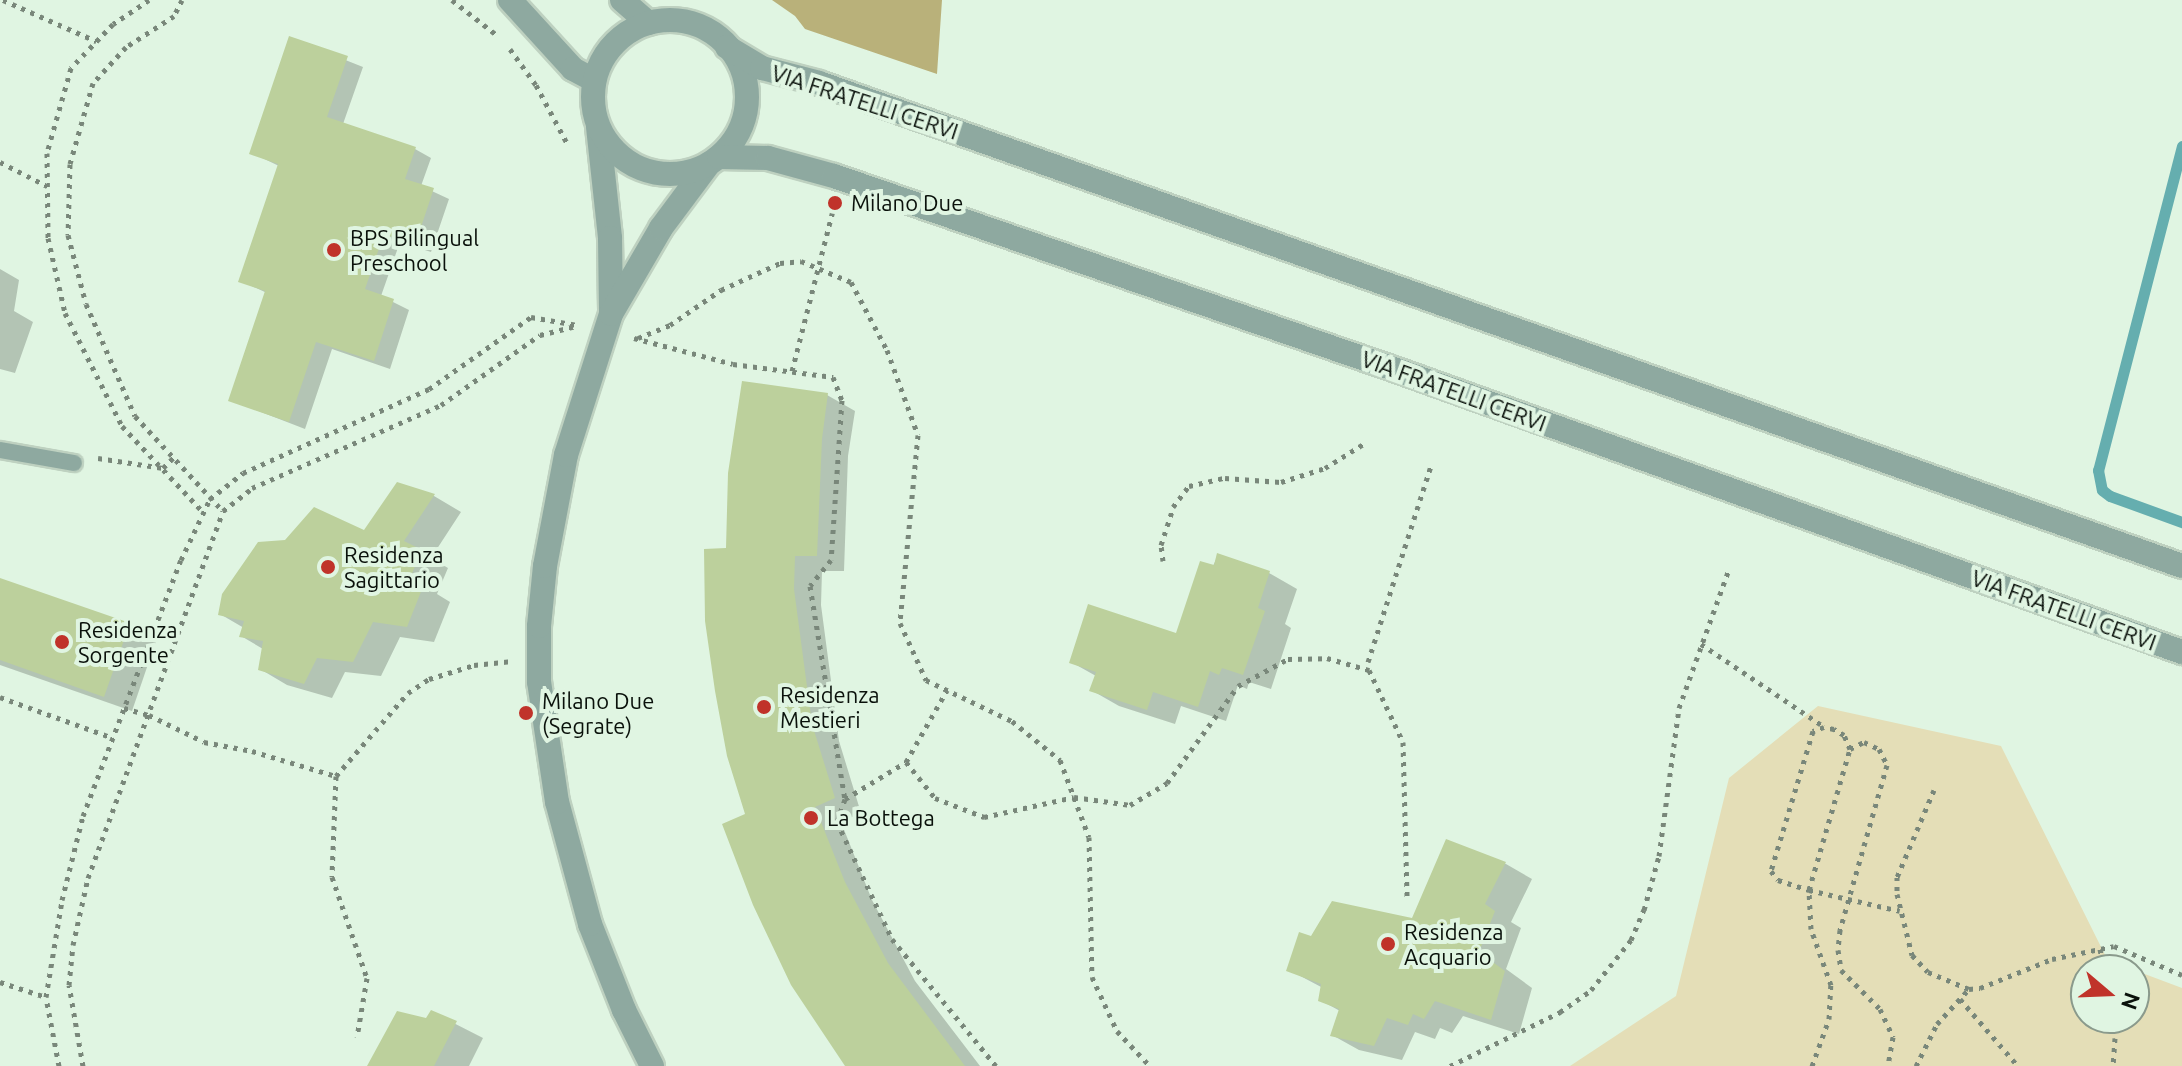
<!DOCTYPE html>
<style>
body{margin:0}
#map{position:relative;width:2182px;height:1066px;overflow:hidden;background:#e0f5e2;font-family:Ubuntu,sans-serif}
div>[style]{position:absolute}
.green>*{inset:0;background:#e4deb7}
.forest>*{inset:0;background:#b9b17a}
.shadow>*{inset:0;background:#0003}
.stream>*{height:11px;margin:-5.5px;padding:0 5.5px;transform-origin:5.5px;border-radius:5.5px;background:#65aeaf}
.building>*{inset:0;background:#bcd09c}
.path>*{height:5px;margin-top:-2.5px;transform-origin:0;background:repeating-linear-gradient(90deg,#79877a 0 4px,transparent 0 10px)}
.roads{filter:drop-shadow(2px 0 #bed1c0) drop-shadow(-2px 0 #bed1c0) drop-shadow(0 2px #bed1c0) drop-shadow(0 -2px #bed1c0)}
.service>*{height:16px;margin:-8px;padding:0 8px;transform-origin:8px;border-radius:8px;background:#8ea9a0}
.minor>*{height:24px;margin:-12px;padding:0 12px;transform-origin:12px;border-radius:12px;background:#8ea9a0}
.tertiary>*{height:24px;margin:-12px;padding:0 12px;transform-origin:12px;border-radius:12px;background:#8ea9a0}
.tertiary>.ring{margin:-12px;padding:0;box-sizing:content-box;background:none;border:24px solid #8ea9a0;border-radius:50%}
.dots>*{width:22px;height:22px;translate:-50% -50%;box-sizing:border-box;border:4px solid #e0f5e2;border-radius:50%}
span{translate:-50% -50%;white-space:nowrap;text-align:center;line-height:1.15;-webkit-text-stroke:8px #e0f5e2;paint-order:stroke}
.street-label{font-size:22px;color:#0a110b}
.poi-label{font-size:22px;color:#0a110b}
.left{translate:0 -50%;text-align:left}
.north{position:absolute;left:2070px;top:954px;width:80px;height:80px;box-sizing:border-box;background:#e0f5e2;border:2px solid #8a9a8c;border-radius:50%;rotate:109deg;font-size:22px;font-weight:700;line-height:32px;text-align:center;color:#0a110b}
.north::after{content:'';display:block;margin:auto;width:28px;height:36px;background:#c0332a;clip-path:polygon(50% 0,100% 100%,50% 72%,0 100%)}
</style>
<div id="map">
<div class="green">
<div style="clip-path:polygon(1818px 706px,2001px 746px,2108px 961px,2133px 970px,2086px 970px,2086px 1018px,2134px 1018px,2134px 970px,2182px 988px,2182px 1066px,1570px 1066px,1676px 996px,1729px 778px)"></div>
</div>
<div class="forest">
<div style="clip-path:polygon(772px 0,942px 0,937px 74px,805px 29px,795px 16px)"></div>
</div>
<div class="shadow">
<div style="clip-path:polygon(290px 38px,363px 67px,343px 124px,415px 149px,431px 158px,421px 186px,449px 199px,431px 252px,400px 242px,381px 296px,409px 310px,390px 369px,332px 349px,305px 429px,230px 400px,267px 293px,241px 281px,279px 166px,252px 153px)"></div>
<div style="clip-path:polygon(0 269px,19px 280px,14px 311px,33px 322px,15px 373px,0 369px)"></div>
<div style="clip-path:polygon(827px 395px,855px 411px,848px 456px,844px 571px,822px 571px,821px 605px,839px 741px,861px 813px,841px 822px,872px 900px,915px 981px,980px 1066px,847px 1066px,748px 816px,728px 549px)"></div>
<div style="clip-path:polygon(397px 485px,434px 496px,461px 512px,431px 558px,448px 568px,437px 594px,450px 602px,434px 642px,400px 637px,381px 676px,345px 672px,332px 698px,287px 685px,260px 669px,263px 649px,241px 636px,244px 628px,220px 614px,365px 532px)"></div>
<div style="clip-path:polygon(1218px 556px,1269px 573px,1297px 589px,1285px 624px,1291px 628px,1271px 689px,1249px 682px,1247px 689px,1238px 685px,1226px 721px,1181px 706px,1175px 724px,1119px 706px,1091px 690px,1096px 676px,1071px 662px,1177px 636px)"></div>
<div style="clip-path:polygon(0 580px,129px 625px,156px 641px,132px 711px,0 665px)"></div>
<div style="clip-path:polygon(1447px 841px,1506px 864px,1532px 879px,1511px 922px,1521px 928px,1506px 969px,1532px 988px,1519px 1034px,1463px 1016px,1452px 1033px,1440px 1028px,1435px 1039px,1415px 1032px,1402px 1060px,1359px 1050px,1332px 1035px,1340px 1011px,1320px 1000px,1323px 988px,1289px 970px,1312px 938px,1413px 920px)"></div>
<div style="clip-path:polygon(432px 1012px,483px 1038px,469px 1066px,369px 1066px,427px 1021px)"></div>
</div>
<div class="stream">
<div style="left:2182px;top:146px;width:335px;rotate:104.5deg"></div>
<div style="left:2098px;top:470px;width:20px;rotate:79deg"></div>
<div style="left:2102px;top:490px;width:10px;rotate:37deg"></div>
<div style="left:2110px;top:496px;width:77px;rotate:19.9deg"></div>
</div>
<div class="building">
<div style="clip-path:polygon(289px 36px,348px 56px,327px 117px,416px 147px,405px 179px,434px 188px,415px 245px,384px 234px,365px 289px,394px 299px,374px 361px,316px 342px,289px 422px,228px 401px,265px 291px,238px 282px,278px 164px,249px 154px)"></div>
<div style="clip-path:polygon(742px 381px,828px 393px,822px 439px,817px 556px,795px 556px,794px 589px,812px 724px,835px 798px,815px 807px,845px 882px,888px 963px,965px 1066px,845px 1066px,791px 985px,753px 905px,722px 824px,745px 814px,727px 756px,715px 691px,705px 621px,704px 549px,726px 548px,728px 473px)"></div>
<div style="clip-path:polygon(397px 482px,435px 494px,404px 541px,422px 550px,407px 585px,424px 584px,407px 627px,373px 622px,353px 662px,317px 658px,304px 684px,258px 670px,263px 641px,239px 637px,244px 621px,218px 615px,222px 594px,258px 542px,285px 540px,314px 507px,364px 530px)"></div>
<div style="clip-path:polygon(1217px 553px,1270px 571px,1258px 608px,1265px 611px,1243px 675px,1222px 668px,1219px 675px,1210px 671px,1198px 707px,1153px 692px,1147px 710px,1089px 691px,1096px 672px,1069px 663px,1088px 604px,1176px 633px,1200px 561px,1214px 565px)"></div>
<div style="clip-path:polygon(0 578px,130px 623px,104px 697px,0 660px)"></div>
<div style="clip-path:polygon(1446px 839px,1506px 862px,1485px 904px,1495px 911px,1479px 952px,1505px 971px,1491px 1020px,1435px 1001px,1424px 1019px,1413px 1014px,1408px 1025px,1387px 1018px,1374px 1046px,1330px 1036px,1339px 1009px,1318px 1001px,1321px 984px,1286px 971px,1299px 932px,1311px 936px,1332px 901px,1412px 918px)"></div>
<div style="clip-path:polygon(431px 1010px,457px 1021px,434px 1066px,367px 1066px,397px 1011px,426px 1018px)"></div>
</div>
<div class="path">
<div style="left:3px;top:0;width:102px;rotate:23.8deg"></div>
<div style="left:149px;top:0;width:43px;rotate:146.3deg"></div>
<div style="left:113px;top:24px;width:61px;rotate:133.7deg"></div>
<div style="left:71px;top:68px;width:88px;rotate:105.8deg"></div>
<div style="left:47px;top:153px;width:85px;rotate:89.3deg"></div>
<div style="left:48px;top:238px;width:77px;rotate:77.2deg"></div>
<div style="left:65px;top:313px;width:127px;rotate:63.2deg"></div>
<div style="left:122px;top:426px;width:118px;rotate:46.7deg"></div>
<div style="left:182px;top:0;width:18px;rotate:117deg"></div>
<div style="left:174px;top:16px;width:57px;rotate:147.1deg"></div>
<div style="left:126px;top:47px;width:49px;rotate:132.5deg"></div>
<div style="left:93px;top:83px;width:84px;rotate:105.9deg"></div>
<div style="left:70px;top:164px;width:71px;rotate:91.6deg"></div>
<div style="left:68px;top:235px;width:71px;rotate:75.4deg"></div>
<div style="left:86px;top:304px;width:122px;rotate:66.4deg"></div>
<div style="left:135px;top:416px;width:129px;rotate:47.2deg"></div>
<div style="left:452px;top:0;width:58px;rotate:38deg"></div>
<div style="left:510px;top:49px;width:44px;rotate:54.2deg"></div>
<div style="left:536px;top:85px;width:66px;rotate:61.9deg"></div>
<div style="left:0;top:162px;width:53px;rotate:27.1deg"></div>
<div style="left:634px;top:338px;width:102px;rotate:14.7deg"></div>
<div style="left:733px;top:364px;width:101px;rotate:7.4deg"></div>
<div style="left:833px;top:377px;width:25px;rotate:69deg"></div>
<div style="left:842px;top:400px;width:160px;rotate:93.9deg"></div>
<div style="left:831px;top:560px;width:33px;rotate:129deg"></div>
<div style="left:810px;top:586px;width:216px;rotate:80.7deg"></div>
<div style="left:845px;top:799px;width:24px;rotate:109deg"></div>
<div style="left:837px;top:822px;width:129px;rotate:64.8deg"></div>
<div style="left:892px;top:939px;width:164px;rotate:50.7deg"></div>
<div style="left:638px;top:338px;width:35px;rotate:-22deg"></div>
<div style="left:670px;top:325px;width:62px;rotate:-34.5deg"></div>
<div style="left:721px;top:290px;width:65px;rotate:-24.6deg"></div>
<div style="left:780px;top:263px;width:21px;rotate:-5deg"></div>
<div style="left:801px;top:261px;width:54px;rotate:22.8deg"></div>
<div style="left:851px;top:282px;width:77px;rotate:62.1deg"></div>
<div style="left:887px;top:350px;width:90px;rotate:70deg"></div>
<div style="left:918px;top:435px;width:189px;rotate:95.5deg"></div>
<div style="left:900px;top:623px;width:63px;rotate:65.5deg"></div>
<div style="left:926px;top:680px;width:95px;rotate:25.5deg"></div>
<div style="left:1012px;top:721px;width:62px;rotate:39.1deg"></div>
<div style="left:1060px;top:760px;width:82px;rotate:69.4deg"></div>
<div style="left:1089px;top:837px;width:140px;rotate:88.8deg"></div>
<div style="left:1092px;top:977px;width:60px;rotate:65.2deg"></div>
<div style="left:1117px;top:1031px;width:48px;rotate:46.7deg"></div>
<div style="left:792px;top:371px;width:170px;rotate:-75.7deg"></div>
<div style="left:98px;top:458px;width:66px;rotate:8.7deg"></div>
<div style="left:163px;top:468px;width:16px;rotate:-45deg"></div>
<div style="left:1163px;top:561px;width:16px;rotate:-97deg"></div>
<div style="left:1161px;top:545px;width:40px;rotate:-72deg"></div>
<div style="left:1173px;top:507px;width:26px;rotate:-53deg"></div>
<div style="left:1189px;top:486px;width:37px;rotate:-13deg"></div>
<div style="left:1225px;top:478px;width:56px;rotate:4.1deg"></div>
<div style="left:1281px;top:482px;width:46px;rotate:-17.7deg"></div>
<div style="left:1325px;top:468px;width:47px;rotate:-32deg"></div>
<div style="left:1701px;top:644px;width:147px;rotate:33.9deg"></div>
<div style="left:1368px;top:662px;width:206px;rotate:-72.2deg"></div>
<div style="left:0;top:697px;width:120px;rotate:19.9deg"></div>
<div style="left:124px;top:708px;width:26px;rotate:16deg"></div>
<div style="left:149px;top:715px;width:61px;rotate:26.1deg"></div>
<div style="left:204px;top:742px;width:49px;rotate:10.6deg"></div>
<div style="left:252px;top:751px;width:88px;rotate:16.6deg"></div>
<div style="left:336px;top:776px;width:101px;rotate:92.3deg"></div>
<div style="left:332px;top:877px;width:107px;rotate:70.9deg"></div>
<div style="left:367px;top:978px;width:60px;rotate:99.6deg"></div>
<div style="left:1850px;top:749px;width:15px;rotate:-113deg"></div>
<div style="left:1844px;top:735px;width:12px;rotate:-149deg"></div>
<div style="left:1834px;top:729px;width:10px;rotate:-169deg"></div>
<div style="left:1824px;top:727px;width:12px;rotate:160deg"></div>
<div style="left:1813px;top:731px;width:146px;rotate:106.7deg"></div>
<div style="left:1771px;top:871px;width:11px;rotate:52deg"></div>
<div style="left:1778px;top:880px;width:33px;rotate:18deg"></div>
<div style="left:1809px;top:890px;width:93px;rotate:13deg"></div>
<div style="left:906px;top:762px;width:83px;rotate:-60.3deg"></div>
<div style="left:336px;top:776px;width:110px;rotate:-49.1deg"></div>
<div style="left:408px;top:693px;width:25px;rotate:-34deg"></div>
<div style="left:429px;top:679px;width:47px;rotate:-17.3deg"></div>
<div style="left:474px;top:665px;width:37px;rotate:-6deg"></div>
<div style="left:1934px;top:790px;width:95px;rotate:113deg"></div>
<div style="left:1897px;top:877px;width:17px;rotate:90deg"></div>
<div style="left:1897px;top:894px;width:63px;rotate:76.2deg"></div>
<div style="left:1912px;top:955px;width:23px;rotate:47deg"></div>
<div style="left:1928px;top:972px;width:44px;rotate:22.5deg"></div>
<div style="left:1969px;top:989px;width:11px;rotate:-5deg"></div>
<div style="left:1980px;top:988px;width:78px;rotate:-21.9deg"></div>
<div style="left:2052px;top:959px;width:63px;rotate:-11.8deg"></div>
<div style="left:2114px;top:946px;width:74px;rotate:23.1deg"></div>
<div style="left:845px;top:799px;width:71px;rotate:-31.2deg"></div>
<div style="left:906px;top:762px;width:46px;rotate:51.1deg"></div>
<div style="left:935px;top:798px;width:53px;rotate:21.2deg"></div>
<div style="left:984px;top:817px;width:92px;rotate:-12.5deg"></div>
<div style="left:1074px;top:797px;width:57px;rotate:8.1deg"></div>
<div style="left:1130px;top:805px;width:43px;rotate:-30.7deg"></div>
<div style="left:1167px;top:783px;width:120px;rotate:-53.8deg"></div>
<div style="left:1238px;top:686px;width:57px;rotate:-28.4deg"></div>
<div style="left:1288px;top:659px;width:39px;rotate:-1deg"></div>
<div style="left:1327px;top:658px;width:44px;rotate:15.9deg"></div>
<div style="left:1369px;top:670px;width:80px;rotate:64.7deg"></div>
<div style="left:1403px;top:742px;width:158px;rotate:88.5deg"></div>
<div style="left:2100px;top:949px;width:21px;rotate:79deg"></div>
<div style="left:0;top:982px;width:48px;rotate:18.1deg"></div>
<div style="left:1960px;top:999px;width:89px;rotate:49.1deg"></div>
<div style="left:2112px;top:1018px;width:20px;rotate:81deg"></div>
<div style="left:2115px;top:1038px;width:28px;rotate:94deg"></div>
<div style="left:59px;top:1066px;width:70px;rotate:-100.7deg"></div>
<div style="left:46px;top:997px;width:98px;rotate:-80.6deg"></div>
<div style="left:62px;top:900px;width:87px;rotate:-76deg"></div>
<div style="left:83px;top:816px;width:274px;rotate:-69.1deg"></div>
<div style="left:181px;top:560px;width:68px;rotate:-64.6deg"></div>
<div style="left:210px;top:499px;width:42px;rotate:-38.2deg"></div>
<div style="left:243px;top:473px;width:204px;rotate:-24.3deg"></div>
<div style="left:429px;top:389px;width:125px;rotate:-35.2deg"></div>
<div style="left:531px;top:317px;width:47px;rotate:9.9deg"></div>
<div style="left:83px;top:1066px;width:82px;rotate:-99.8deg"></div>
<div style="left:69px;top:985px;width:40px;rotate:-84.3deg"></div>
<div style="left:73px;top:945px;width:69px;rotate:-77.4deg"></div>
<div style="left:88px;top:878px;width:391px;rotate:-69.8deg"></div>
<div style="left:223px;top:511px;width:37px;rotate:-38deg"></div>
<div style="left:252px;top:488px;width:206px;rotate:-23.7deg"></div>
<div style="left:441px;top:405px;width:121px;rotate:-35.3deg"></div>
<div style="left:540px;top:335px;width:37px;rotate:-14deg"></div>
<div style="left:1450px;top:1066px;width:123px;rotate:-26.1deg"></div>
<div style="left:1560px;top:1012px;width:38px;rotate:-35deg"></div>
<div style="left:1591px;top:990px;width:64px;rotate:-51.3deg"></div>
<div style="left:1631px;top:940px;width:33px;rotate:-67deg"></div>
<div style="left:1644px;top:910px;width:56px;rotate:-74.5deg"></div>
<div style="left:1659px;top:856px;width:149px;rotate:-82.3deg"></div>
<div style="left:1679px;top:708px;width:145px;rotate:-70.2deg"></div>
<div style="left:1812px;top:1066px;width:50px;rotate:-70.1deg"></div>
<div style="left:1829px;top:1019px;width:34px;rotate:-87deg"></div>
<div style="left:1831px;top:985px;width:59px;rotate:-109.7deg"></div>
<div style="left:1811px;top:929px;width:39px;rotate:-93deg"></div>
<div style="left:1809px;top:890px;width:147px;rotate:-73.8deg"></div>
<div style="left:1850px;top:749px;width:16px;rotate:-27deg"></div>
<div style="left:1864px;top:742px;width:17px;rotate:25deg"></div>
<div style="left:1879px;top:749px;width:18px;rotate:63deg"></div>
<div style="left:1887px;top:765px;width:172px;rotate:105.9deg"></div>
<div style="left:1840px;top:930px;width:20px;rotate:96deg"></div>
<div style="left:1838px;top:950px;width:20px;rotate:81deg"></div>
<div style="left:1841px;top:970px;width:55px;rotate:45deg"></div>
<div style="left:1880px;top:1009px;width:31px;rotate:65deg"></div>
<div style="left:1893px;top:1037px;width:29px;rotate:100deg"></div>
<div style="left:1916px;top:1066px;width:47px;rotate:-63.4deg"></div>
<div style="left:1937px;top:1024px;width:47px;rotate:-47.6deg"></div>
</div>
<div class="roads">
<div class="service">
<div style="left:0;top:450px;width:75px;rotate:10deg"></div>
</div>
<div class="minor">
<div style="left:598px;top:127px;width:112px;rotate:83.8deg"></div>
<div style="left:610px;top:238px;width:74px;rotate:89.2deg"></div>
<div style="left:652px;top:1066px;width:63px;rotate:-116.6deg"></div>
<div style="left:624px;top:1010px;width:92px;rotate:-111.6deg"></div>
<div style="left:590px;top:924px;width:126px;rotate:-105.1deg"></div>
<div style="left:557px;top:802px;width:121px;rotate:-98.5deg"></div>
<div style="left:539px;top:682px;width:56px;rotate:-90deg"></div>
<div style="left:539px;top:626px;width:60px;rotate:-84.3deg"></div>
<div style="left:545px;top:566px;width:113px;rotate:-79.3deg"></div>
<div style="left:566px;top:455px;width:148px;rotate:-72.3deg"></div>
<div style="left:611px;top:314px;width:99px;rotate:-59.8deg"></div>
<div style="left:661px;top:228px;width:79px;rotate:-53.3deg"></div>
</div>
<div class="tertiary">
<div style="left:510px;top:0;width:93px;rotate:47.6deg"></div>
<div style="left:573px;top:69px;width:24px;rotate:28deg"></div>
<div style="left:622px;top:0;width:35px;rotate:41deg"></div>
<div class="ring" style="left:593px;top:20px;width:130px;height:130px"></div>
<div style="left:727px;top:47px;width:41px;rotate:31deg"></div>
<div style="left:762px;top:68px;width:59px;rotate:14.7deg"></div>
<div style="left:819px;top:83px;width:1446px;rotate:19.51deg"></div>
<div style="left:719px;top:157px;width:49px;rotate:1.2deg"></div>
<div style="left:768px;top:158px;width:68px;rotate:15.3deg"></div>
<div style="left:834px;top:176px;width:592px;rotate:19.02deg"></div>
<div style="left:1394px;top:369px;width:837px;rotate:19.76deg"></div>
</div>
</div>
<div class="dots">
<div style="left:835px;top:203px;background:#c0332a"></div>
<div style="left:334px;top:250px;background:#c0332a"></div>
<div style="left:328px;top:567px;background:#c0332a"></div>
<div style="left:62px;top:642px;background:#c0332a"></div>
<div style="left:764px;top:707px;background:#c0332a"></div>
<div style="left:526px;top:713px;background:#c0332a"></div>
<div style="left:811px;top:818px;background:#c0332a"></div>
<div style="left:1388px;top:944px;background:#c0332a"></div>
</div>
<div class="street-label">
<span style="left:865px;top:102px;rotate:18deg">VIA FRATELLI CERVI</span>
<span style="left:1454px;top:391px;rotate:20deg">VIA FRATELLI CERVI</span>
<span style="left:2064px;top:610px;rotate:20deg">VIA FRATELLI CERVI</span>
</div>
<div class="poi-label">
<span class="left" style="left:851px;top:203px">Milano Due</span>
<span class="left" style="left:350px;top:250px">BPS Bilingual<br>Preschool</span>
<span class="left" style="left:344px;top:567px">Residenza<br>Sagittario</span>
<span class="left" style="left:78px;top:642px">Residenza<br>Sorgente</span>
<span class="left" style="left:780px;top:707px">Residenza<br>Mestieri</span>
<span class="left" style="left:542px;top:713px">Milano Due<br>(Segrate)</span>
<span class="left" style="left:827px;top:818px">La Bottega</span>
<span class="left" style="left:1404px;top:944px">Residenza<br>Acquario</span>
</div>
<div class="north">N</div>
</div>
